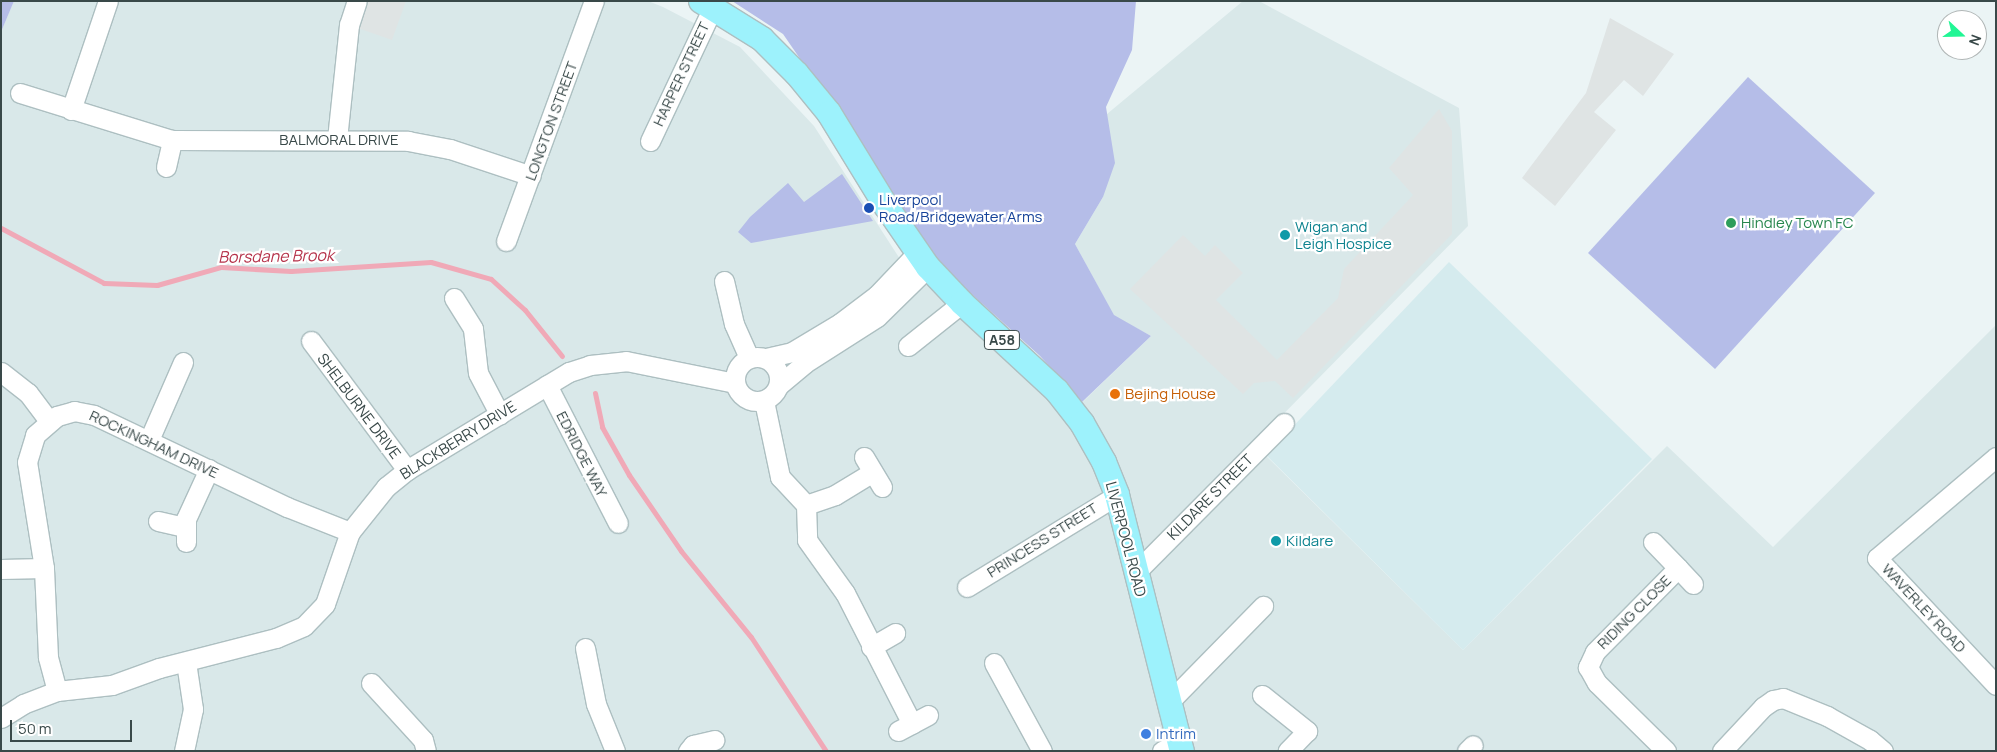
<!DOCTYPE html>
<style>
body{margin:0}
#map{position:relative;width:1997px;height:752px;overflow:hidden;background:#ebf4f5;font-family:Manrope,sans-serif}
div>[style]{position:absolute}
.residential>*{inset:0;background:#d9e8e9}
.education>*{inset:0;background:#d5ebee}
.green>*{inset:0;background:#b5bde8}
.parking>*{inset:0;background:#dfe4e4}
.stream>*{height:5px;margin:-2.5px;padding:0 2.5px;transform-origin:2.5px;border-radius:2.5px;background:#f0a9b7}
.roads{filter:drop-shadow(1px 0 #adbfc1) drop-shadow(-1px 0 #adbfc1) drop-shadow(0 1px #adbfc1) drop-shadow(0 -1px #adbfc1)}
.minor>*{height:19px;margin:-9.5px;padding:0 9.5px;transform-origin:9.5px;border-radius:9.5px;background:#fff}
.minor>.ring{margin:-9.5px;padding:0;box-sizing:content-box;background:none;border:19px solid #fff;border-radius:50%}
.major>*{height:24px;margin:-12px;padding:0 12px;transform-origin:12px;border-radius:12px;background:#9df2fc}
.dots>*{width:14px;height:14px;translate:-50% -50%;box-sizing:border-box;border:2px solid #fff;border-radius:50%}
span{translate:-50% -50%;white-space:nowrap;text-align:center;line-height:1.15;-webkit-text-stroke:4.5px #fff;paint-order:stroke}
.shield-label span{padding:1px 4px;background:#fff;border:1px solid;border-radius:4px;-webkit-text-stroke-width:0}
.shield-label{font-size:14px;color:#394949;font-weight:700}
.street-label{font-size:15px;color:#394949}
.transit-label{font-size:15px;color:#164399}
.left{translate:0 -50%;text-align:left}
.leisure-label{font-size:15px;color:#27864d}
.culture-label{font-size:15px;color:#0d838f}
.food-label{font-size:15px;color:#c56008}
.shop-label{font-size:15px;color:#366cbe}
.water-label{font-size:16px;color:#b5324a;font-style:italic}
.frame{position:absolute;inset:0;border:2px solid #394949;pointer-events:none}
.north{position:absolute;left:1937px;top:10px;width:50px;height:50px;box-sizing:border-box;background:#fff;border:1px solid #b0b6b6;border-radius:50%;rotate:111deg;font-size:14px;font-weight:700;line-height:20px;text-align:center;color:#394949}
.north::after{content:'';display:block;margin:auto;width:18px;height:22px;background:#21f695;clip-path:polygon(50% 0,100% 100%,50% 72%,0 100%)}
.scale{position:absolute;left:10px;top:720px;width:122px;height:22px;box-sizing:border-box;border:2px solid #394949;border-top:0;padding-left:6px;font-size:15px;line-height:18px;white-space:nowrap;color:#394949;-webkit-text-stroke:4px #fff;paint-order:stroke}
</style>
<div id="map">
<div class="residential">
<div style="clip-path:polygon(14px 1px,648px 1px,663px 7px,740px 47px,814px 126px,900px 259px,1067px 417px,1151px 336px,1114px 316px,1075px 244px,1103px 197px,1107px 114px,1243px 1px,1259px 1px,1459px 108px,1468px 226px,1254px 444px,1463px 650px,1667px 446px,1773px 547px,1996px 325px,1996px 751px,1px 751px,1px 32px)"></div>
</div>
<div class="education">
<div style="clip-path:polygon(1449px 262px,1652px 459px,1463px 650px,1266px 455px)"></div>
</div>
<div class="green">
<div style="clip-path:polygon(1px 1px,14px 1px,1px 32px)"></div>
<div style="clip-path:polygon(732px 1px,1136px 1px,1132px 50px,1106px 107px,1115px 163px,1103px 197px,1075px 244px,1114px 315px,1151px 336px,1082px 402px,1040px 356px,946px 271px,783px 34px)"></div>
<div style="clip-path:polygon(1748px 77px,1875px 193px,1715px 369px,1588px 253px)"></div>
<div style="clip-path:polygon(842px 174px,873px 221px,751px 243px,738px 232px,750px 217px,788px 183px,804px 202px)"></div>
</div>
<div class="parking">
<div style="clip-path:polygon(357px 1px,406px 1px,392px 40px,349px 25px)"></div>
<div style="clip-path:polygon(1610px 18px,1674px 54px,1643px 96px,1624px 80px,1594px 112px,1616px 130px,1555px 206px,1522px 178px,1586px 93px)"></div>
<div style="clip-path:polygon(1439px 109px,1452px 131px,1452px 234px,1293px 398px,1275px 381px,1254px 383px,1243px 394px,1130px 289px,1183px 235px,1205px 256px,1215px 245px,1243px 273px,1216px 300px,1277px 360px,1338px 298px,1344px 269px,1413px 195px,1389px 168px)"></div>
</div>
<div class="stream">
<div style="left:1px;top:228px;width:117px;rotate:28.1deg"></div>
<div style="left:104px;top:283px;width:53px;rotate:2.2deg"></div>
<div style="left:157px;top:285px;width:66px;rotate:-15.7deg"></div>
<div style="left:221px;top:267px;width:70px;rotate:3.3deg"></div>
<div style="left:291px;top:271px;width:140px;rotate:-3.7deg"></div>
<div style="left:431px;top:262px;width:62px;rotate:15.8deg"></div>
<div style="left:491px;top:279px;width:46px;rotate:42.4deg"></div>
<div style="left:525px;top:310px;width:59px;rotate:51.2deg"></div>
<div style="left:595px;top:393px;width:35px;rotate:78deg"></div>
<div style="left:602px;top:427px;width:55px;rotate:60.6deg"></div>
<div style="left:629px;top:475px;width:92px;rotate:55.6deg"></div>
<div style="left:681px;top:551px;width:111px;rotate:50.9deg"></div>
<div style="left:751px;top:637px;width:136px;rotate:56.7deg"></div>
</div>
<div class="roads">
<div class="minor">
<div style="left:20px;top:93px;width:159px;rotate:17.2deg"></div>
<div style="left:172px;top:140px;width:236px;rotate:0.2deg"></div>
<div style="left:408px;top:141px;width:43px;rotate:10.8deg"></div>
<div style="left:450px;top:149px;width:85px;rotate:18.4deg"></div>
<div style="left:71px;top:110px;width:115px;rotate:-71.3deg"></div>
<div style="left:337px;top:139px;width:115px;rotate:-84deg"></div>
<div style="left:349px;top:25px;width:25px;rotate:-72deg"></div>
<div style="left:650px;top:141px;width:148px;rotate:-64.8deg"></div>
<div style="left:166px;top:167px;width:28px;rotate:-77deg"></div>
<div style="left:506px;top:241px;width:256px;rotate:-69.9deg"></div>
<div style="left:724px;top:281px;width:44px;rotate:76.9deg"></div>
<div style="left:734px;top:324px;width:37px;rotate:66deg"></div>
<div style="left:454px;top:298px;width:36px;rotate:58deg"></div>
<div style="left:473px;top:329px;width:44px;rotate:83.5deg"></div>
<div style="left:478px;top:373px;width:47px;rotate:62.4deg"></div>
<div style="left:311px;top:341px;width:161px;rotate:53.3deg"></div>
<div style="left:908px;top:346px;width:69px;rotate:-38.5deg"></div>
<div class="ring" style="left:735px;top:357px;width:25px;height:25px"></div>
<div style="left:766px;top:358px;width:27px;rotate:-13deg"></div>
<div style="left:792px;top:352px;width:56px;rotate:-31.1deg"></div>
<div style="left:840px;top:323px;width:46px;rotate:-37.1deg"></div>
<div style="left:877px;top:295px;width:58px;rotate:-46.4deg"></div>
<div style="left:1px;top:372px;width:34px;rotate:38deg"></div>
<div style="left:28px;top:393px;width:35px;rotate:53deg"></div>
<div style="left:547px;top:385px;width:155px;rotate:62.8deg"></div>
<div style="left:779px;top:385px;width:34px;rotate:-40deg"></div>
<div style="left:805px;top:363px;width:85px;rotate:-32.6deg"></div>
<div style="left:877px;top:317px;width:71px;rotate:-44.4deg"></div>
<div style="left:764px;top:401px;width:78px;rotate:78.1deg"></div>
<div style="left:780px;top:477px;width:38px;rotate:47deg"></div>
<div style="left:806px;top:505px;width:35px;rotate:88deg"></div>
<div style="left:807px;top:540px;width:65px;rotate:54.4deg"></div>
<div style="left:845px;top:593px;width:147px;rotate:62.9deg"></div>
<div style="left:149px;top:440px;width:85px;rotate:-66.4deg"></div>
<div style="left:864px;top:457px;width:35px;rotate:59deg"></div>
<div style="left:1996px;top:457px;width:156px;rotate:139.7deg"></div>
<div style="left:1877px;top:558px;width:174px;rotate:46.9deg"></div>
<div style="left:806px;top:505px;width:31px;rotate:-19deg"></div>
<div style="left:835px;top:495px;width:44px;rotate:-31.2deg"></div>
<div style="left:158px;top:521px;width:27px;rotate:13deg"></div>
<div style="left:186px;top:542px;width:23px;rotate:-90deg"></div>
<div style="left:186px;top:519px;width:55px;rotate:-65.3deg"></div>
<div style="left:1653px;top:542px;width:36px;rotate:46deg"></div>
<div style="left:1678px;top:568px;width:118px;rotate:134.7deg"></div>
<div style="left:1595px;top:652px;width:17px;rotate:115deg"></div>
<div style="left:1588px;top:667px;width:18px;rotate:61deg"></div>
<div style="left:1597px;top:683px;width:97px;rotate:44.6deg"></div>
<div style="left:1678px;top:568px;width:22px;rotate:47deg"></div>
<div style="left:1px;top:569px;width:43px;rotate:-1.3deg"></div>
<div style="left:1136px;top:572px;width:210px;rotate:-45.2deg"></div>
<div style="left:967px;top:587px;width:176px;rotate:-31.5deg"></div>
<div style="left:871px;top:647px;width:28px;rotate:-30deg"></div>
<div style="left:585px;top:648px;width:57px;rotate:78.9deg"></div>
<div style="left:596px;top:704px;width:51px;rotate:68deg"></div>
<div style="left:994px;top:663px;width:100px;rotate:61.4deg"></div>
<div style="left:371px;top:683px;width:77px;rotate:47.6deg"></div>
<div style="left:423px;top:740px;width:11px;rotate:75deg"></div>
<div style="left:57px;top:691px;width:35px;rotate:-105deg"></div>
<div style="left:48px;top:657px;width:89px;rotate:-92.6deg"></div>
<div style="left:44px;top:568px;width:107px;rotate:-99.1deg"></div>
<div style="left:27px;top:462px;width:28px;rotate:-73deg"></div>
<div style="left:35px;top:435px;width:29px;rotate:-41deg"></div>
<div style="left:57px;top:416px;width:18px;rotate:-16deg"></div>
<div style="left:74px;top:411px;width:20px;rotate:11deg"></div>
<div style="left:94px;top:415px;width:214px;rotate:25.5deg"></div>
<div style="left:287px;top:507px;width:68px;rotate:21.6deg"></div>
<div style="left:1262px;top:695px;width:58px;rotate:38.7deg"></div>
<div style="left:1307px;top:731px;width:28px;rotate:134deg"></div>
<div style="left:1168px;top:703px;width:136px;rotate:-45.6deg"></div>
<div style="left:1px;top:718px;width:26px;rotate:-32deg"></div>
<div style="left:23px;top:704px;width:36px;rotate:-21deg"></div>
<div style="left:57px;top:691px;width:55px;rotate:-6.2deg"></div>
<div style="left:112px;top:685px;width:50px;rotate:-19.9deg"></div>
<div style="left:159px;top:668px;width:121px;rotate:-14.4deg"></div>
<div style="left:276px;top:638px;width:30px;rotate:-23deg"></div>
<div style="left:304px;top:626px;width:30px;rotate:-46deg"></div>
<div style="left:325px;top:604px;width:76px;rotate:-70.9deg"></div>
<div style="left:350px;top:532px;width:58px;rotate:-51.3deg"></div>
<div style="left:386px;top:487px;width:27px;rotate:-39deg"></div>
<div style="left:407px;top:470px;width:189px;rotate:-31.2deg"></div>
<div style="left:569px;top:372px;width:22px;rotate:-18deg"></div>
<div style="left:590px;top:365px;width:36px;rotate:-6deg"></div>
<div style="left:626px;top:361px;width:111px;rotate:11.4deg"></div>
<div style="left:898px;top:731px;width:34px;rotate:-28deg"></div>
<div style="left:184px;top:751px;width:43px;rotate:-77.9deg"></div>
<div style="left:193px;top:709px;width:48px;rotate:-98.5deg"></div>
<div style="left:688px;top:751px;width:8px;rotate:-50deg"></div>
<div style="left:693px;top:745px;width:22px;rotate:-13deg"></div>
<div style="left:1162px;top:751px;width:18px;rotate:-29deg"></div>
<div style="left:1467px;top:751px;width:8px;rotate:-45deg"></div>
<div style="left:1722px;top:751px;width:60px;rotate:-47deg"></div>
<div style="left:1763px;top:707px;width:12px;rotate:-35deg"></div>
<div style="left:1773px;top:700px;width:10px;rotate:-11deg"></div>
<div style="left:1783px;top:698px;width:48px;rotate:22.2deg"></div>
<div style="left:1827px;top:716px;width:49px;rotate:29.2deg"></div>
<div style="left:1870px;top:740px;width:17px;rotate:40deg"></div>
</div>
<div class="major">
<div style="left:701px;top:1px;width:72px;rotate:31.9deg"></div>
<div style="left:762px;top:39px;width:49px;rotate:45deg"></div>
<div style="left:797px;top:74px;width:50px;rotate:50.6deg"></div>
<div style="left:829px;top:113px;width:109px;rotate:58.5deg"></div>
<div style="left:886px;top:206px;width:74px;rotate:55.5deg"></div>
<div style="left:928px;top:267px;width:50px;rotate:46.6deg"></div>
<div style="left:962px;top:303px;width:129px;rotate:42.8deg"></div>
<div style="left:1057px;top:391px;width:41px;rotate:52deg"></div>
<div style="left:1082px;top:423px;width:45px;rotate:60.6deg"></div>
<div style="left:1104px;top:462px;width:35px;rotate:68deg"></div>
<div style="left:1117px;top:495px;width:264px;rotate:75.8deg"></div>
</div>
</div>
<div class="dots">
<div style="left:869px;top:208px;background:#1a4fb4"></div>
<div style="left:1731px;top:223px;background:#2e9e5b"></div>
<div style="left:1285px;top:235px;background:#0f9aa8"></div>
<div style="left:1115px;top:394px;background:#e8710a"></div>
<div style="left:1276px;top:541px;background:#0f9aa8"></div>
<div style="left:1146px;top:734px;background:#3f7fe0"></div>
</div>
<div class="shield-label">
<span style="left:1002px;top:340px">A58</span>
</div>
<div class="street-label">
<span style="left:681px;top:74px;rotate:-65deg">HARPER STREET</span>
<span style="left:551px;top:121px;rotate:-70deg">LONGTON STREET</span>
<span style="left:339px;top:140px">BALMORAL DRIVE</span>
<span style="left:359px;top:406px;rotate:53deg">SHELBURNE DRIVE</span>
<span style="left:458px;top:440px;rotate:-32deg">BLACKBERRY DRIVE</span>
<span style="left:154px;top:444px;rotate:25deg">ROCKINGHAM DRIVE</span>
<span style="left:582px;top:454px;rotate:63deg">EDRIDGE WAY</span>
<span style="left:1210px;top:497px;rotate:-45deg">KILDARE STREET</span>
<span style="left:1126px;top:539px;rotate:75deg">LIVERPOOL ROAD</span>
<span style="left:1042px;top:540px;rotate:-32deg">PRINCESS STREET</span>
<span style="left:1924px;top:608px;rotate:47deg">WAVERLEY ROAD</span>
<span style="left:1634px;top:612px;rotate:-45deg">RIDING CLOSE</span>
</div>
<div class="transit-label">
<span class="left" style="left:879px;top:208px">Liverpool<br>Road/Bridgewater Arms</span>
</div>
<div class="leisure-label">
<span class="left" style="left:1741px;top:223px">Hindley Town FC</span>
</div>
<div class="culture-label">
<span class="left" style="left:1295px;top:235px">Wigan and<br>Leigh Hospice</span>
<span class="left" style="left:1286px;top:541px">Kildare</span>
</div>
<div class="food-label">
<span class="left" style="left:1125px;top:394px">Bejing House</span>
</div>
<div class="shop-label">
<span class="left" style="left:1156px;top:734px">Intrim</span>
</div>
<div class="water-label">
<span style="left:276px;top:256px;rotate:-1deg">Borsdane Brook</span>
</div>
<div class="frame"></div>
<div class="north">N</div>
<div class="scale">50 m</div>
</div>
